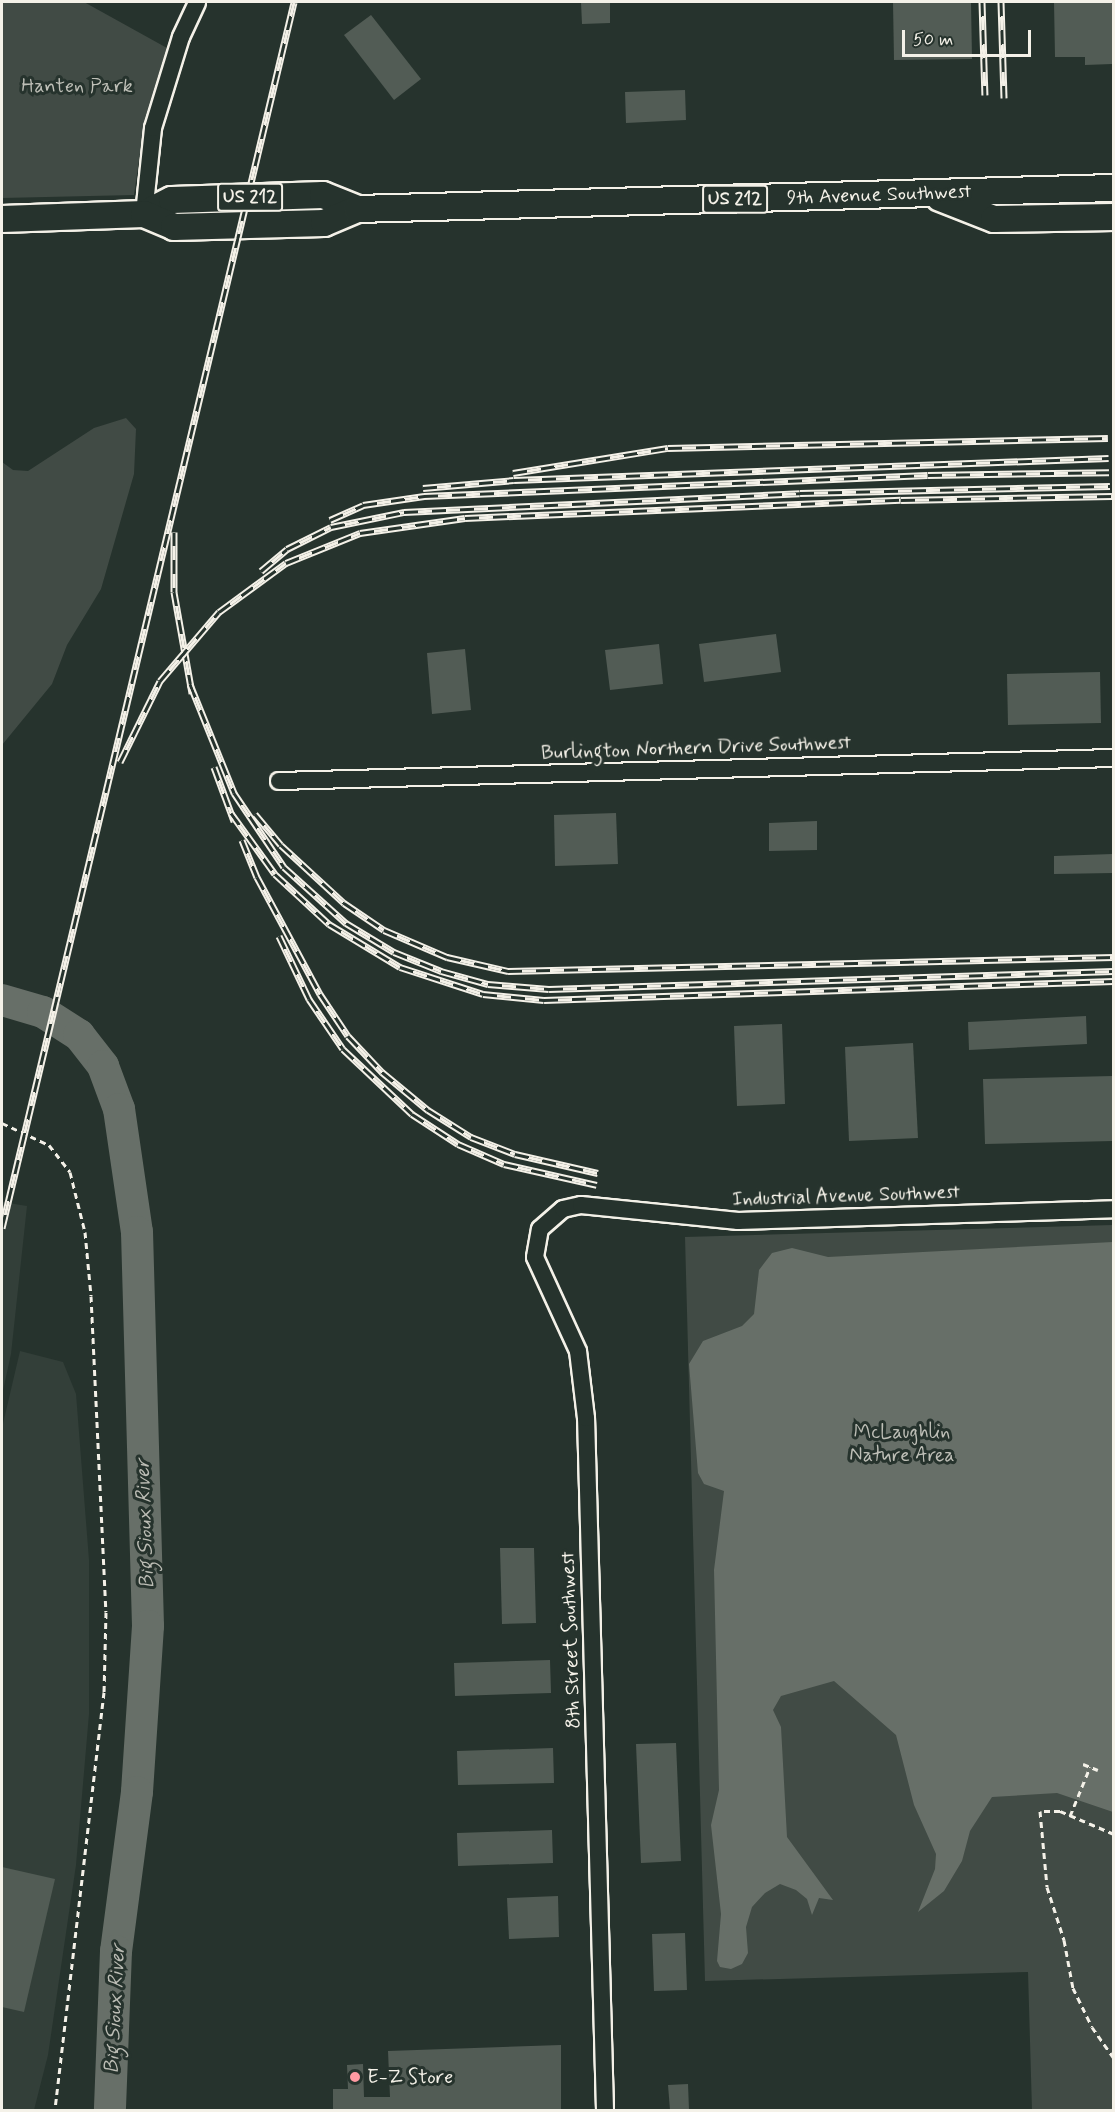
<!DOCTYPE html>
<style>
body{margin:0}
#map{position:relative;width:1115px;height:2112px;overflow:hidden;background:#26332d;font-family:Mynerve,sans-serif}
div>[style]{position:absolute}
.built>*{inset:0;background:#333f39}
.green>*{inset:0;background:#414b45}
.water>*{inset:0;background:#676f68}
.river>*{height:32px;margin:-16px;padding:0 16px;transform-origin:16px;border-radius:16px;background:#676f68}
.building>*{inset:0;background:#525c55}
.path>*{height:3px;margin-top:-1.5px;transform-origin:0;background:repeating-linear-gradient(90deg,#f4f1e8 0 6px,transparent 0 10.5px)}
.roads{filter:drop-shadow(2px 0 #f4f1e8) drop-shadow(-2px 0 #f4f1e8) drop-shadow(0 2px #f4f1e8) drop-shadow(0 -2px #f4f1e8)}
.minor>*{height:16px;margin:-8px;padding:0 8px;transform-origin:8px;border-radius:8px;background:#26332d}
.primary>*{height:26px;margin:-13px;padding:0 13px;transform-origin:13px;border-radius:13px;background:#26332d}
.rail>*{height:7px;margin-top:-3.5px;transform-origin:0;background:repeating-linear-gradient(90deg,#26332d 0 14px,#f4f1e8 0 28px);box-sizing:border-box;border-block:2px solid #f4f1e8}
.dots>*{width:16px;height:16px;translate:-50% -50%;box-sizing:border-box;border:3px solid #26332d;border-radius:50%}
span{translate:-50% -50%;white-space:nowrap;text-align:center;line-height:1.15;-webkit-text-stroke:6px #26332d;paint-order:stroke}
.shield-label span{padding:2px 4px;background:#26332d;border:2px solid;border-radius:4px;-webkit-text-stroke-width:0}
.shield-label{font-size:18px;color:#f4f1e8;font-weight:700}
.park-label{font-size:20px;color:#bebfb7}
.street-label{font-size:20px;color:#f4f1e8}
.poi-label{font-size:20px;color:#f4f1e8}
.left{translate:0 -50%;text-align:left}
.water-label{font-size:21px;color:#bcbdb5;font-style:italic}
.frame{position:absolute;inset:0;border:3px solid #f4f1e8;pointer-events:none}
.scale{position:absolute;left:902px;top:30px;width:129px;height:27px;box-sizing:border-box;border:3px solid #f4f1e8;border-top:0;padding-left:8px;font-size:18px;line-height:21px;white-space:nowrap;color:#f4f1e8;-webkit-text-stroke:4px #26332d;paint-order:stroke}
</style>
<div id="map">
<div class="built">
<div style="clip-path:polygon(2px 1202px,27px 1206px,11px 1354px,2px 1395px)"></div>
<div style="clip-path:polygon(20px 1351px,63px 1362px,76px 1394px,89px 1560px,89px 1714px,76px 1865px,48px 2055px,34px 2110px,2px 2110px,2px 1428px)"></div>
</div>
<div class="green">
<div style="clip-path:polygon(2px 2px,84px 2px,167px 48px,145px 118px,134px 195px,2px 198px)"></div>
<div style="clip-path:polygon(126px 418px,136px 429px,134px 474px,101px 589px,67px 645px,52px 684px,2px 745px,2px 462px,13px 470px,28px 471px,94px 428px)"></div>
<div style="clip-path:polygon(1113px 1225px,1113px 2110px,1032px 2110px,1028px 1972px,705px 1981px,685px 1237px)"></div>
</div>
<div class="water">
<div style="clip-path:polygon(1113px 1242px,1113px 1812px,1057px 1793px,992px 1797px,970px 1831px,962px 1861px,944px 1891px,918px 1912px,935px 1869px,936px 1854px,914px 1805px,896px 1735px,834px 1681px,781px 1696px,773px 1710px,781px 1727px,787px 1837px,833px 1900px,819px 1898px,812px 1915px,807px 1899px,796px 1890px,780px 1884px,765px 1893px,752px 1907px,746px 1927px,748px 1953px,742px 1964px,731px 1969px,720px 1967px,717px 1961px,721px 1914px,711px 1825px,719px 1790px,714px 1570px,724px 1491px,704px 1484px,698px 1473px,689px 1364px,703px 1341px,742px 1326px,754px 1314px,759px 1270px,772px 1253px,792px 1248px,828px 1257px)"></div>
</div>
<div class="river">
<div style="left:2px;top:1000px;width:43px;rotate:16.3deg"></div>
<div style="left:43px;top:1012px;width:43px;rotate:32.6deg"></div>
<div style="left:79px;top:1035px;width:39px;rotate:52deg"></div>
<div style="left:103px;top:1066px;width:46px;rotate:69.6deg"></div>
<div style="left:119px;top:1109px;width:124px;rotate:81.7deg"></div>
<div style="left:137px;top:1232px;width:394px;rotate:88.4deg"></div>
<div style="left:148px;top:1626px;width:166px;rotate:93.8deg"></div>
<div style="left:137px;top:1792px;width:160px;rotate:97.5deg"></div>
<div style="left:116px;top:1951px;width:159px;rotate:92.2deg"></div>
</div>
<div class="building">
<div style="clip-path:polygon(581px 2px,610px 2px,610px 23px,582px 24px)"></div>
<div style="clip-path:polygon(893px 2px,971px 2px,972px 59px,894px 60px)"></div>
<div style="clip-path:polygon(1054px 2px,1113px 2px,1112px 64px,1085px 65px,1085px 57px,1055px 57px)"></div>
<div style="clip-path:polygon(371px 15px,421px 79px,394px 100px,344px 35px)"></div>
<div style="clip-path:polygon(685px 90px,686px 120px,626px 123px,625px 92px)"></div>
<div style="clip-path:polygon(776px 634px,781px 672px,704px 682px,699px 644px)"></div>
<div style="clip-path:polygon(659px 644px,663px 684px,610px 690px,605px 650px)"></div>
<div style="clip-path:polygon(465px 649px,471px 710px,432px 714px,427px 653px)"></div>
<div style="clip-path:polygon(1100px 672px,1101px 723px,1008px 725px,1007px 674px)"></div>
<div style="clip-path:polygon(616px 813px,618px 864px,555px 866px,554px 815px)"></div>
<div style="clip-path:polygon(817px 821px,817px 850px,769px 851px,769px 823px)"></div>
<div style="clip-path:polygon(1113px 854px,1113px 873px,1054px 874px,1054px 856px)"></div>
<div style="clip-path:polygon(1086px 1016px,1087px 1044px,969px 1050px,968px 1022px)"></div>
<div style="clip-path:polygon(782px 1024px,785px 1104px,737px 1106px,734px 1026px)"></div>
<div style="clip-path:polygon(913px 1043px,918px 1138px,849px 1141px,845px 1047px)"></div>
<div style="clip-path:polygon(1113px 1076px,1113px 1141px,985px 1144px,983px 1079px)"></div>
<div style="clip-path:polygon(500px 1548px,534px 1548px,536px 1623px,502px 1624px)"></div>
<div style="clip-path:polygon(550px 1660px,551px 1693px,455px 1696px,454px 1663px)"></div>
<div style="clip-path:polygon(676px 1743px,681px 1861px,641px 1863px,636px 1744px)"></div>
<div style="clip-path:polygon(553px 1748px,554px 1783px,458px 1785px,457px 1751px)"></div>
<div style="clip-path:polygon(552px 1830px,553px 1863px,458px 1866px,457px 1833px)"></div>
<div style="clip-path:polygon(2px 1867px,55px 1879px,24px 2012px,2px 2007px)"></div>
<div style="clip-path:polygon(558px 1896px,559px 1937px,509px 1939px,507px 1898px)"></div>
<div style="clip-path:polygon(685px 1933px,687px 1990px,654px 1991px,652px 1934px)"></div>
<div style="clip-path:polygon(561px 2045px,561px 2110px,333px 2110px,333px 2089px,348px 2089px,347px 2065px,363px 2064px,364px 2097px,390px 2097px,388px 2051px)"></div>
<div style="clip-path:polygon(688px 2084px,689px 2110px,670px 2110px,668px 2085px)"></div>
</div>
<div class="path">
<div style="left:2px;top:1123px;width:52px;rotate:25.1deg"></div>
<div style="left:49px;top:1145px;width:34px;rotate:52deg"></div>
<div style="left:70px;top:1172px;width:62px;rotate:76deg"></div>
<div style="left:85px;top:1232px;width:64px;rotate:84.6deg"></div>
<div style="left:91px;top:1296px;width:316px;rotate:87.3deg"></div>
<div style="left:106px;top:1612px;width:80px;rotate:91.4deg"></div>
<div style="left:104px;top:1692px;width:421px;rotate:96.7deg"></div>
<div style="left:1083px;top:1764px;width:16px;rotate:22deg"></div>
<div style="left:1070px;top:1816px;width:53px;rotate:-67.8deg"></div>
<div style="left:1114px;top:1834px;width:59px;rotate:-156.9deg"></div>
<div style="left:1060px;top:1811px;width:20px;rotate:180deg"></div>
<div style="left:1040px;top:1811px;width:76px;rotate:84.7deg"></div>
<div style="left:1047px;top:1887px;width:56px;rotate:72.2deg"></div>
<div style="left:1064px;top:1940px;width:49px;rotate:79.4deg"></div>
<div style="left:1073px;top:1988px;width:43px;rotate:64deg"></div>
<div style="left:1092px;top:2027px;width:39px;rotate:55deg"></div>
<div style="left:1113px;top:2110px;width:3px;rotate:-72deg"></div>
</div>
<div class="roads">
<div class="minor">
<div style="left:144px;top:214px;width:86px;rotate:-84deg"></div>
<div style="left:153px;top:128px;width:95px;rotate:-72.9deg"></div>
<div style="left:181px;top:37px;width:38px;rotate:-65deg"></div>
<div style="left:279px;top:781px;width:835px;rotate:-1.58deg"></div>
<div style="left:605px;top:2110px;width:692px;rotate:-91.57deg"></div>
<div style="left:586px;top:1418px;width:67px;rotate:-96.8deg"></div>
<div style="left:578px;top:1351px;width:103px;rotate:-114.6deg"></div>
<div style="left:535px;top:1257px;width:28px;rotate:-80deg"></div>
<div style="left:540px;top:1229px;width:30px;rotate:-41deg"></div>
<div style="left:563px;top:1209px;width:18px;rotate:-13deg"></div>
<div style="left:581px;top:1205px;width:158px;rotate:5.8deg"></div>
<div style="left:738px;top:1221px;width:376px;rotate:-1.8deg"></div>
</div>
<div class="primary">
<div style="left:940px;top:198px;width:58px;rotate:21.3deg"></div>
<div style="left:994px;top:219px;width:120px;rotate:-1deg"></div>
<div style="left:144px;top:214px;width:31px;rotate:-27deg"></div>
<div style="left:172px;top:200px;width:151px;rotate:-1.9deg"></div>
<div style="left:323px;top:195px;width:37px;rotate:22deg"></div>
<div style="left:2px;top:219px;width:142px;rotate:-2deg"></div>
<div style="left:144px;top:214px;width:33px;rotate:23deg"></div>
<div style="left:174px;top:227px;width:150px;rotate:-1.5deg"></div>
<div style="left:324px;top:223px;width:36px;rotate:-23deg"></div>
<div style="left:357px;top:209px;width:757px;rotate:-1.59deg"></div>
</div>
</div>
<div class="rail">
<div style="left:982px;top:2px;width:93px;rotate:88.2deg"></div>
<div style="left:1001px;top:2px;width:96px;rotate:88.2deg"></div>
<div style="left:513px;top:473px;width:157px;rotate:-9.2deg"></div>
<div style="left:668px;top:448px;width:440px;rotate:-1.3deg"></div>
<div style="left:423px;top:488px;width:91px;rotate:-5deg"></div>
<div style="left:514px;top:480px;width:595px;rotate:-2.12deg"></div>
<div style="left:330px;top:520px;width:36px;rotate:-24deg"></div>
<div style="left:363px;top:505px;width:62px;rotate:-8.4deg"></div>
<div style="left:424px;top:496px;width:504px;rotate:-2.39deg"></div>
<div style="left:928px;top:475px;width:181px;rotate:-0.9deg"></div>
<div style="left:174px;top:532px;width:60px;rotate:90deg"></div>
<div style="left:174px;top:592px;width:103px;rotate:79.9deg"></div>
<div style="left:261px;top:571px;width:34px;rotate:-40deg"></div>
<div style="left:287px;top:549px;width:49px;rotate:-26.6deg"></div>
<div style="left:331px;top:527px;width:75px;rotate:-11.6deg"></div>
<div style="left:404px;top:512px;width:396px;rotate:-2.7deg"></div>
<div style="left:800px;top:493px;width:310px;rotate:-1.3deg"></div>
<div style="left:190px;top:684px;width:118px;rotate:68deg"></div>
<div style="left:234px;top:793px;width:89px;rotate:56deg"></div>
<div style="left:284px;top:867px;width:84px;rotate:42.1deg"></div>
<div style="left:346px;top:923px;width:56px;rotate:31.1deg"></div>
<div style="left:394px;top:952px;width:51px;rotate:22deg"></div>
<div style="left:441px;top:971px;width:49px;rotate:15.5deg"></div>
<div style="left:488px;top:984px;width:61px;rotate:4.7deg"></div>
<div style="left:549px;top:989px;width:565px;rotate:-1.82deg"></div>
<div style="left:120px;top:762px;width:90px;rotate:-63.7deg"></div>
<div style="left:160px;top:681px;width:91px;rotate:-49.5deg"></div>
<div style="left:219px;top:612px;width:83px;rotate:-36.2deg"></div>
<div style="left:286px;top:563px;width:80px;rotate:-22.1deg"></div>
<div style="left:360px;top:533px;width:106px;rotate:-8.1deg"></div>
<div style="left:465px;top:518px;width:436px;rotate:-2.4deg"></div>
<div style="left:901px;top:500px;width:211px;rotate:-1.1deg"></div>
<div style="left:214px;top:767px;width:58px;rotate:69.7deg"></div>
<div style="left:231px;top:813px;width:75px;rotate:54.2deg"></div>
<div style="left:275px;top:874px;width:74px;rotate:42.8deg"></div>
<div style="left:329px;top:924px;width:83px;rotate:31.2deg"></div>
<div style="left:400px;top:967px;width:87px;rotate:18deg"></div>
<div style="left:483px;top:994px;width:61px;rotate:5.6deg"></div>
<div style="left:544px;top:1000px;width:570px;rotate:-1.91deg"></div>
<div style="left:255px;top:814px;width:40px;rotate:50deg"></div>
<div style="left:281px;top:845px;width:86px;rotate:42.6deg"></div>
<div style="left:344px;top:903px;width:48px;rotate:34deg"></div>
<div style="left:384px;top:930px;width:69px;rotate:23.2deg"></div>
<div style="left:447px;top:957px;width:63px;rotate:12.9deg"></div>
<div style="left:508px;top:971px;width:606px;rotate:-1.32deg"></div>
<div style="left:242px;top:840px;width:40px;rotate:68deg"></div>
<div style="left:257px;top:877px;width:133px;rotate:61.7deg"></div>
<div style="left:320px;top:994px;width:50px;rotate:56.3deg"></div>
<div style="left:348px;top:1036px;width:50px;rotate:46.6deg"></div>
<div style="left:382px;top:1072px;width:60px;rotate:39.6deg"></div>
<div style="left:428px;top:1110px;width:51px;rotate:32.1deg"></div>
<div style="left:471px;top:1137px;width:47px;rotate:21.1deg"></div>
<div style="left:515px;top:1154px;width:85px;rotate:12.9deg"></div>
<div style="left:279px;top:936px;width:70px;rotate:64.5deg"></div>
<div style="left:309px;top:999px;width:60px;rotate:55.8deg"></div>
<div style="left:343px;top:1049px;width:95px;rotate:43.3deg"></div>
<div style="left:412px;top:1114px;width:55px;rotate:33.1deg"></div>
<div style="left:458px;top:1144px;width:50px;rotate:23.5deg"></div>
<div style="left:504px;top:1164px;width:95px;rotate:12.7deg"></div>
<div style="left:2px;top:1228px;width:1260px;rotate:-76.6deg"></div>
</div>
<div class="dots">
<div style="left:355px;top:2077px;background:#ff9aa2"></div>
</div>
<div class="shield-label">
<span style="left:250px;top:197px">US 212</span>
<span style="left:735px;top:199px">US 212</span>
</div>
<div class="park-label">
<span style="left:77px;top:86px">Hanten Park</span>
<span style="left:902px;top:1444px">McLaughlin<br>Nature Area</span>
</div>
<div class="street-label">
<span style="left:879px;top:195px;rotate:-2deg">9th Avenue Southwest</span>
<span style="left:696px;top:748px;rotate:-2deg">Burlington Northern Drive Southwest</span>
<span style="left:846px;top:1196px;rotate:-2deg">Industrial Avenue Southwest</span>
<span style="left:571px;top:1640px;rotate:-92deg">8th Street Southwest</span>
</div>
<div class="poi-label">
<span class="left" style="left:367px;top:2077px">E-Z Store</span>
</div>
<div class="water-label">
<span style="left:145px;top:1524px;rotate:-92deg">Big Sioux River</span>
<span style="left:115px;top:2009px;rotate:-87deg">Big Sioux River</span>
</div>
<div class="frame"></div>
<div class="scale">50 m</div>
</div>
